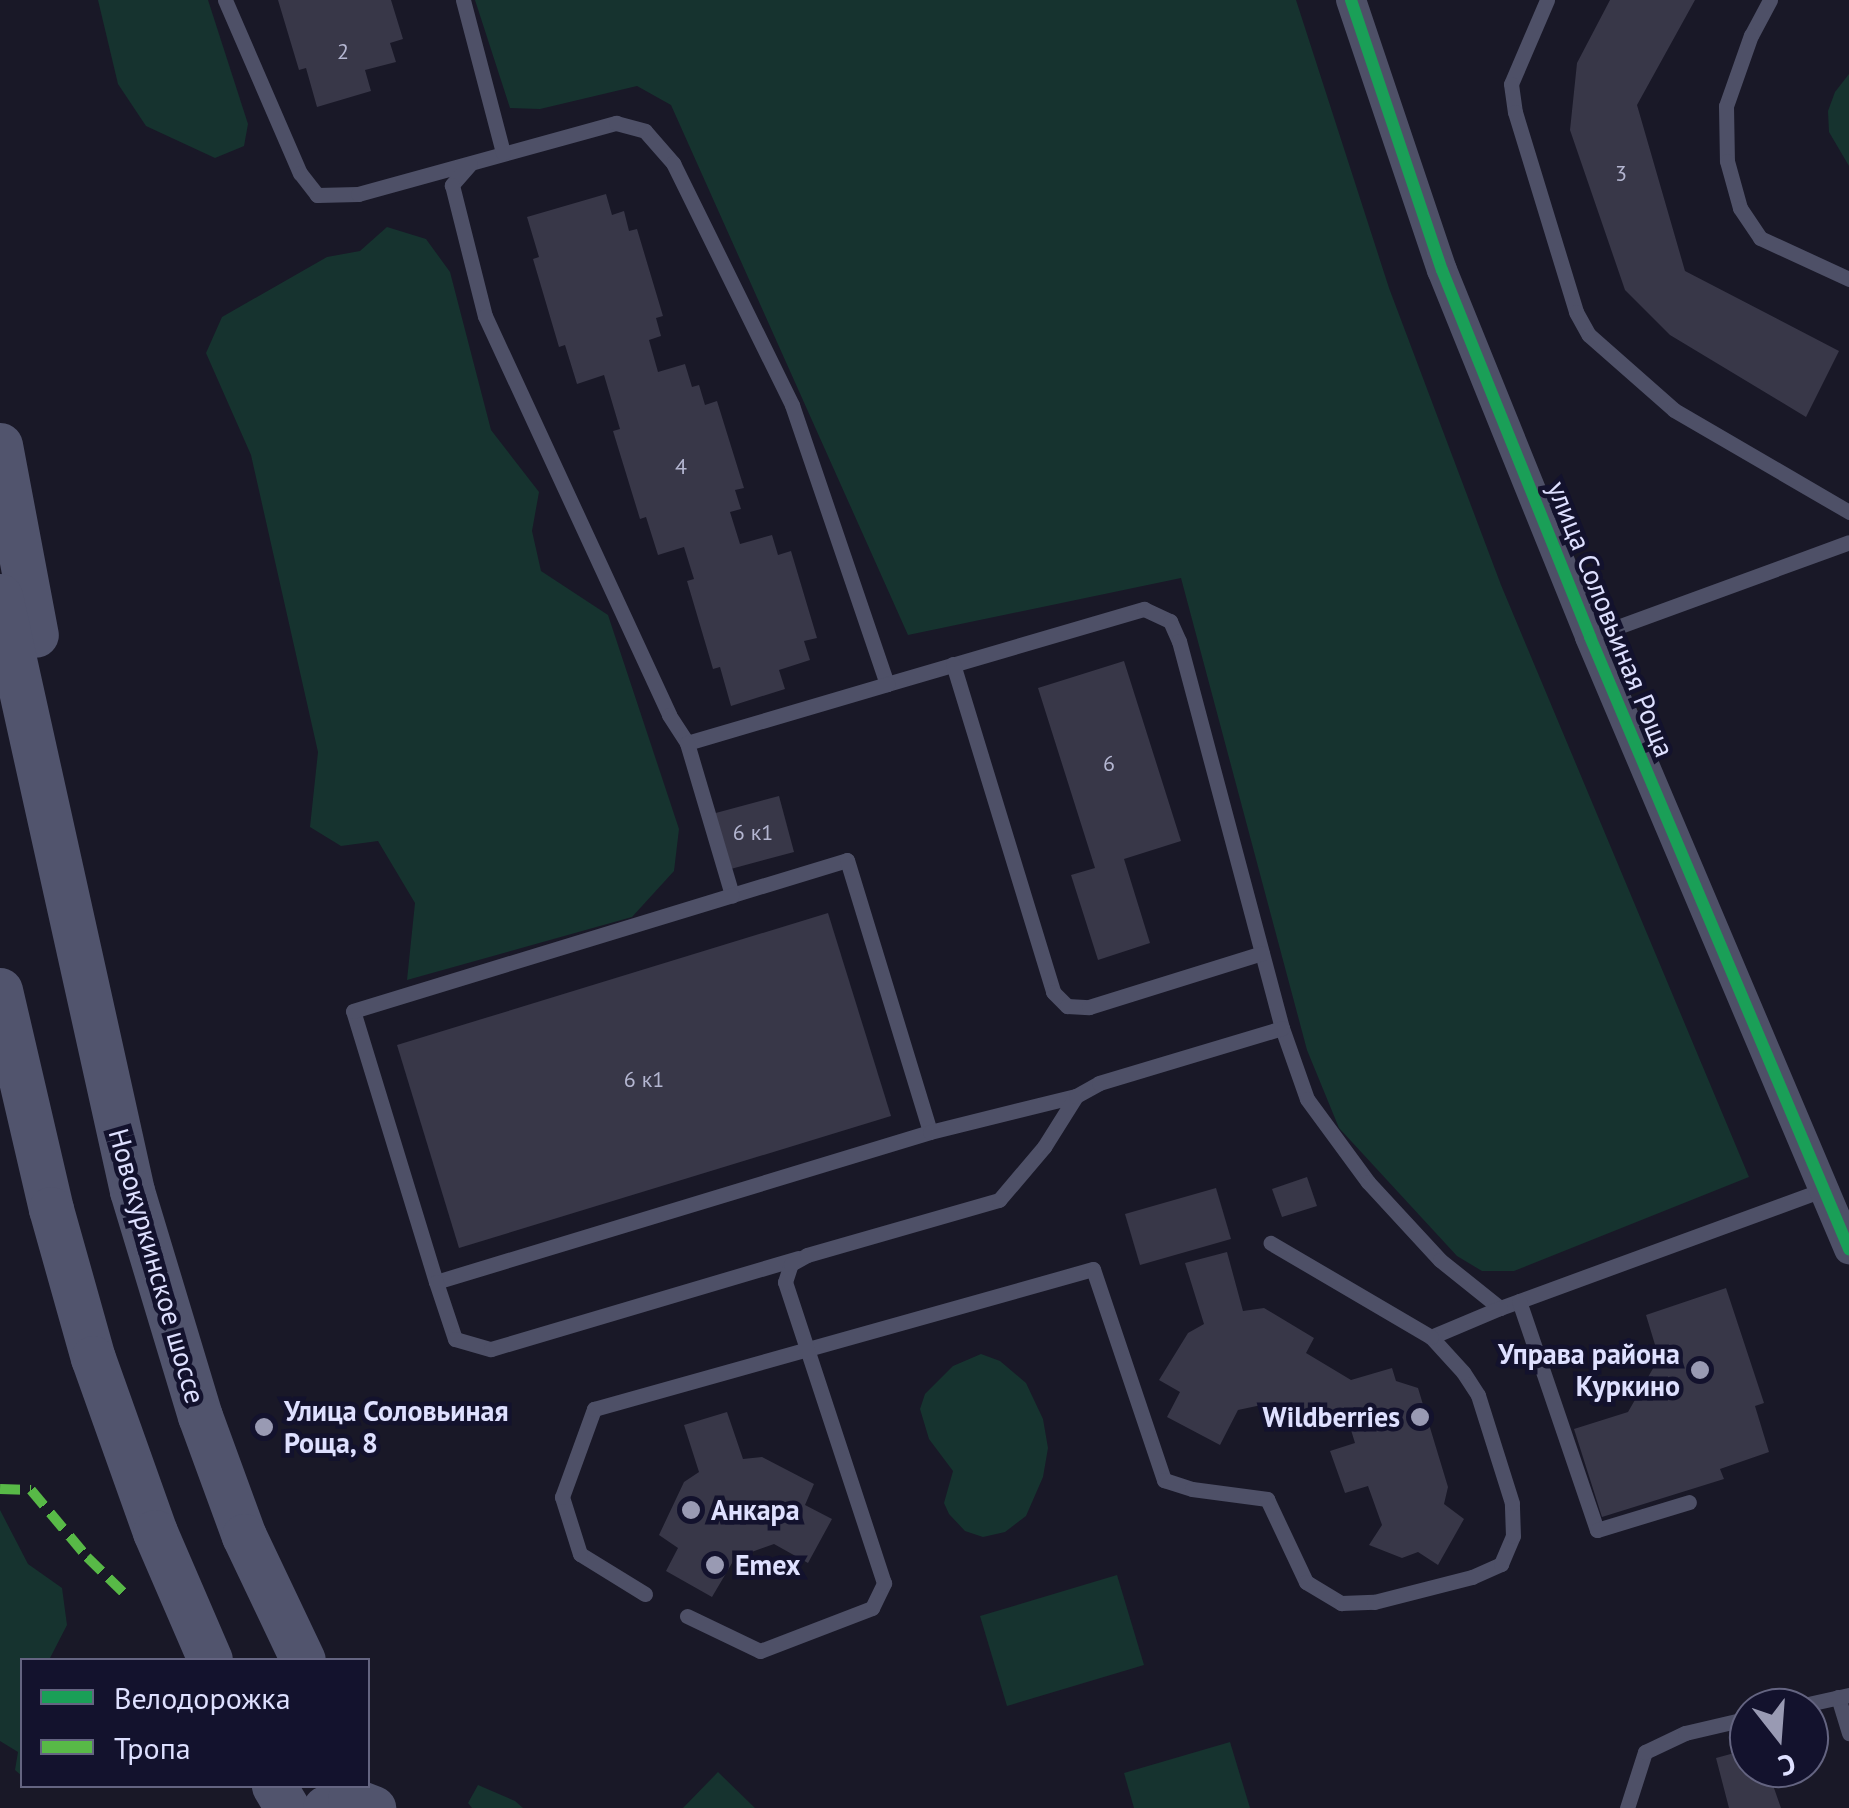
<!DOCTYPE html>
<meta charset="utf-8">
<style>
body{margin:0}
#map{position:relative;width:1849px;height:1808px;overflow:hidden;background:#191827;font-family:"PT Sans",sans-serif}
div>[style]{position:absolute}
.green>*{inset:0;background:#16332f}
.building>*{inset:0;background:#383748}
.lane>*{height:15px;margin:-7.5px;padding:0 7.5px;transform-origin:7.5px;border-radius:7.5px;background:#4e5067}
.street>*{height:30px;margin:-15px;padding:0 15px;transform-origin:15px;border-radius:15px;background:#4e5067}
.secondary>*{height:45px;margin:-22.5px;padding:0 22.5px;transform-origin:22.5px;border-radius:22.5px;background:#51546d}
.quiet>*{height:10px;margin-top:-5px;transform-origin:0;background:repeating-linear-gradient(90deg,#58b947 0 20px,transparent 0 30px)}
.cycleway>*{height:12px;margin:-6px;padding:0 6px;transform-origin:6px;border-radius:6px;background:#1a9f57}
.dots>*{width:28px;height:28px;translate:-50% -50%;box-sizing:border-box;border:5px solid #13122d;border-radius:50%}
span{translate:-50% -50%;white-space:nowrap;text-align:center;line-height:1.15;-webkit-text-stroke:9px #13122d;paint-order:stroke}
.number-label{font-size:22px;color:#b4b6d1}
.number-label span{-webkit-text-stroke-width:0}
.street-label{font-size:28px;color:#dee0ff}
.poi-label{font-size:28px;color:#dee0ff;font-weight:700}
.right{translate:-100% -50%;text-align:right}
.left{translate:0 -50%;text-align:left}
.legend{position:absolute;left:20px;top:1658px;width:350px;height:130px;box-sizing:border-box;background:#13122d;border:2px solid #646481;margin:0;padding:12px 18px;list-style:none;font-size:30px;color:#dee0ff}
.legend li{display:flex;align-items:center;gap:20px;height:50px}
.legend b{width:50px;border:2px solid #646481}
.north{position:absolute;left:1729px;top:1688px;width:100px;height:100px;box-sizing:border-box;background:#13122d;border:2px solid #646481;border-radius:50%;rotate:163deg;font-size:28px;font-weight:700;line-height:40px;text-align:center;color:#dee0ff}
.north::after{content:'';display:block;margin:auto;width:35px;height:45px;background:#999ab3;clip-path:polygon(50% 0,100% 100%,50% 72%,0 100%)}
</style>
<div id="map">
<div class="green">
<div style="clip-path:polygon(98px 0,208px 0,248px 124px,244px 146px,215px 158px,146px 126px,118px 84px)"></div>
<div style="clip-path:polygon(475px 0,1296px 0,1389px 288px,1501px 585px,1749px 1177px,1514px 1271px,1482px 1271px,1457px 1256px,1339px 1128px,1307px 1050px,1181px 578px,908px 635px,671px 105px,637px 86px,540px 109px,510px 108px)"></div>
<div style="clip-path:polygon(1849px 74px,1849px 166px,1829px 132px,1828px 111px,1835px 92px)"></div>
<div style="clip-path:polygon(387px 227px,426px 239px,450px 272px,491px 430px,539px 492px,532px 531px,541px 571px,608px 615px,679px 829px,674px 871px,632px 917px,407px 980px,415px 903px,378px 841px,341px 846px,310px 827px,318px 752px,251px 455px,206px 353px,222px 317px,327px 257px,360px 251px)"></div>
<div style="clip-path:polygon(981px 1354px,1000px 1361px,1026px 1383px,1043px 1419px,1048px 1448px,1043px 1477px,1026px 1516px,1005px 1532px,983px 1537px,965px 1531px,949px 1514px,944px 1503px,953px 1471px,929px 1439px,920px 1409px,925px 1394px,953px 1366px)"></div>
<div style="clip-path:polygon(0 1510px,28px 1564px,62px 1588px,67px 1625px,49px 1660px,22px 1660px,22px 1776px,15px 1770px,18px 1752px,0 1741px)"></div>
<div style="clip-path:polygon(1117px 1575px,1144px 1665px,1007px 1706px,980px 1616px)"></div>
<div style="clip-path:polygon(1230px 1742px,1250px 1808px,1134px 1808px,1124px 1773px)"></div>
<div style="clip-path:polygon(718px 1772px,755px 1808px,683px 1808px)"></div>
<div style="clip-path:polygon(478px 1785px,515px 1801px,523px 1808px,472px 1808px,468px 1803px)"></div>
</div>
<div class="building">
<div style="clip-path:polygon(278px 0,391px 0,403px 39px,390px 43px,396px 62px,365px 70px,371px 91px,317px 107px,306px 68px,299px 70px)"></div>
<div style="clip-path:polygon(1610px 0,1695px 0,1637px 105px,1685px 271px,1839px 351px,1806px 417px,1670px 335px,1625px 290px,1570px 130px,1577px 63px)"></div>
<div style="clip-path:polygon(606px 194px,612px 215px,624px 211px,629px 231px,637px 229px,663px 316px,656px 318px,661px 336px,649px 340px,658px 372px,685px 364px,692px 387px,699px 385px,705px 405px,717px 401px,744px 488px,735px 490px,741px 509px,730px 512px,740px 544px,772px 535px,778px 555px,791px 551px,817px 638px,804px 641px,810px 660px,779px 670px,785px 689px,731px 706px,720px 667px,713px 669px,687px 581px,694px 579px,684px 547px,658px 555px,646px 517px,640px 519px,613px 431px,620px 429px,604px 375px,577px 384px,565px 345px,559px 347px,533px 259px,539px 257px,527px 217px)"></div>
<div style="clip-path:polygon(1124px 661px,1181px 841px,1124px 859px,1150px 943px,1098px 960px,1071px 875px,1095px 868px,1038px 688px)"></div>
<div style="clip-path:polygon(779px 796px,794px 852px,727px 870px,712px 814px)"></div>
<div style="clip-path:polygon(828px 913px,891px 1116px,459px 1248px,397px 1045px)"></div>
<div style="clip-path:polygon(1307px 1177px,1317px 1206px,1282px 1217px,1272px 1189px)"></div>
<div style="clip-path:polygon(1216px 1188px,1231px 1239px,1140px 1265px,1125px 1214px)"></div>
<div style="clip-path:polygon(1227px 1252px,1243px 1311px,1264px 1308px,1314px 1338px,1306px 1353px,1351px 1380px,1392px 1368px,1396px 1381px,1418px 1388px,1448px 1487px,1444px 1504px,1464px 1519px,1438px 1565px,1418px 1552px,1402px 1558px,1369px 1545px,1382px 1525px,1368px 1486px,1345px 1493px,1330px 1451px,1355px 1443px,1351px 1430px,1314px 1410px,1306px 1423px,1275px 1402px,1238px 1410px,1220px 1445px,1167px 1417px,1180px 1392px,1159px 1380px,1188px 1333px,1204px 1324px,1185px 1263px)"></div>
<div style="clip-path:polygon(1726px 1288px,1764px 1403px,1755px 1406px,1769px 1452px,1720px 1469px,1724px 1479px,1602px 1517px,1574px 1429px,1628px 1412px,1659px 1358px,1646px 1315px)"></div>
<div style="clip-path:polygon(727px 1412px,743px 1459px,762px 1457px,814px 1484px,805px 1505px,832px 1519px,808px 1563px,774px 1544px,735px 1558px,712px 1597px,666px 1571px,678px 1548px,659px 1535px,684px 1482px,699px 1472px,684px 1425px)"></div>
<div style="clip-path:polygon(1749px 1749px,1749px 1768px,1767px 1768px,1781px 1808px,1729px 1808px,1716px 1758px)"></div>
</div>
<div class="lane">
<div style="left:225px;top:0;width:189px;rotate:66.6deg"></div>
<div style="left:300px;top:173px;width:28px;rotate:52deg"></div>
<div style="left:317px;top:195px;width:41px;rotate:-1.4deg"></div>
<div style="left:358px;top:194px;width:268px;rotate:-15.4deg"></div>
<div style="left:616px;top:123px;width:30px;rotate:15deg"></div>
<div style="left:645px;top:131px;width:43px;rotate:48.8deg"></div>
<div style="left:673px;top:163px;width:270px;rotate:63.8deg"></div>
<div style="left:792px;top:405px;width:295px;rotate:71.2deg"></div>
<div style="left:887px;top:684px;width:268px;rotate:-16.3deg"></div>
<div style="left:1144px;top:609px;width:29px;rotate:25deg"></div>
<div style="left:1170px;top:621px;width:22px;rotate:66deg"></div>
<div style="left:1179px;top:641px;width:400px;rotate:75.1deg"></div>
<div style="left:1282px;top:1028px;width:75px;rotate:70.6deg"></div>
<div style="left:1307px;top:1099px;width:103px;rotate:53.7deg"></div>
<div style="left:1368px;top:1182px;width:106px;rotate:47.3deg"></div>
<div style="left:1440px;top:1260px;width:77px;rotate:38.7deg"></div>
<div style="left:1500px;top:1308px;width:344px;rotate:-20.1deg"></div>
<div style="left:463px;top:0;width:158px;rotate:75.3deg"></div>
<div style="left:1547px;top:0;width:91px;rotate:113.2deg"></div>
<div style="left:1511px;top:84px;width:28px;rotate:82deg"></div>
<div style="left:1515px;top:112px;width:209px;rotate:73deg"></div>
<div style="left:1576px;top:312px;width:26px;rotate:61deg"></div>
<div style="left:1589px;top:335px;width:113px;rotate:41.4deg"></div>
<div style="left:1674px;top:410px;width:203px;rotate:30.2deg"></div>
<div style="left:1770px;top:0;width:40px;rotate:118deg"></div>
<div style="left:1751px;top:35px;width:75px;rotate:109.4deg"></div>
<div style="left:1726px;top:106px;width:55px;rotate:89deg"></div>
<div style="left:1727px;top:161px;width:49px;rotate:74.5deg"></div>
<div style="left:1740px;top:208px;width:36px;rotate:56deg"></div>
<div style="left:1760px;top:238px;width:98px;rotate:24.7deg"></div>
<div style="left:470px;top:164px;width:28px;rotate:131deg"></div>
<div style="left:452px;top:185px;width:135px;rotate:75.9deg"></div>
<div style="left:485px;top:316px;width:439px;rotate:65.2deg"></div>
<div style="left:669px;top:715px;width:33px;rotate:57deg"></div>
<div style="left:687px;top:743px;width:209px;rotate:-16.4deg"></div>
<div style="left:1590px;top:637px;width:276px;rotate:-20.1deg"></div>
<div style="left:953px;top:664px;width:343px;rotate:73deg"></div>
<div style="left:1053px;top:992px;width:20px;rotate:45deg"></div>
<div style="left:1067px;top:1006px;width:22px;rotate:3deg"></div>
<div style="left:1089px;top:1007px;width:181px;rotate:-17.3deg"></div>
<div style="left:687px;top:743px;width:159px;rotate:73.5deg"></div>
<div style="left:732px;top:895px;width:120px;rotate:-16.9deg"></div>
<div style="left:847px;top:860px;width:284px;rotate:73deg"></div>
<div style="left:930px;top:1132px;width:516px;rotate:163.11deg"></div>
<div style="left:436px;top:1282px;width:283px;rotate:-107deg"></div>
<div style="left:353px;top:1011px;width:396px;rotate:-17deg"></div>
<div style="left:930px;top:1132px;width:150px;rotate:-13.9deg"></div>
<div style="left:436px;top:1282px;width:60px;rotate:71.6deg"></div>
<div style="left:455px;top:1339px;width:37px;rotate:16deg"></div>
<div style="left:491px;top:1349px;width:320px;rotate:-16.5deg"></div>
<div style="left:1519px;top:1301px;width:242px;rotate:71.2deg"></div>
<div style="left:1597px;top:1530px;width:96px;rotate:-16.9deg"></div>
<div style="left:1431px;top:1337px;width:75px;rotate:-22.8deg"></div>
<div style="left:645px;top:1594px;width:76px;rotate:-148.4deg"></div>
<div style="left:580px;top:1554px;width:60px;rotate:-107.5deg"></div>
<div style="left:562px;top:1497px;width:94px;rotate:-70deg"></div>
<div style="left:594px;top:1409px;width:518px;rotate:-15.67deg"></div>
<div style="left:1093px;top:1269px;width:223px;rotate:71.4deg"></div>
<div style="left:1164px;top:1480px;width:29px;rotate:18deg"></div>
<div style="left:1192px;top:1489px;width:76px;rotate:7.6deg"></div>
<div style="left:1267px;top:1499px;width:92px;rotate:64.8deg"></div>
<div style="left:1306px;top:1582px;width:41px;rotate:31deg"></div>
<div style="left:1341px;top:1603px;width:33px;rotate:-2deg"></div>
<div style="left:1374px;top:1602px;width:101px;rotate:-14.3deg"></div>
<div style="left:1472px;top:1577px;width:32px;rotate:-24deg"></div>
<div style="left:1501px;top:1564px;width:30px;rotate:-67deg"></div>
<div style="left:1513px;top:1536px;width:33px;rotate:-92deg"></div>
<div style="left:1512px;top:1503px;width:113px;rotate:-107.5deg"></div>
<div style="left:1478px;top:1395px;width:27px;rotate:-123deg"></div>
<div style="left:1463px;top:1372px;width:47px;rotate:-132.4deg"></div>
<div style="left:1431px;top:1337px;width:186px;rotate:-149.6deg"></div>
<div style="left:687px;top:1616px;width:81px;rotate:25.6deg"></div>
<div style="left:760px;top:1651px;width:120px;rotate:-21deg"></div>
<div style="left:872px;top:1608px;width:28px;rotate:-64deg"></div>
<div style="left:884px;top:1583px;width:317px;rotate:-108.2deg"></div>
<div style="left:785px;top:1282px;width:19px;rotate:-72deg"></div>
<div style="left:791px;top:1264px;width:18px;rotate:-29deg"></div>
<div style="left:807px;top:1255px;width:200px;rotate:-16deg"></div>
<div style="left:999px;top:1200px;width:70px;rotate:-49.7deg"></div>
<div style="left:1044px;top:1147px;width:60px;rotate:-57.9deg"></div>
<div style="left:1076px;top:1096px;width:26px;rotate:-29deg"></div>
<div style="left:1099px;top:1083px;width:191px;rotate:-16.7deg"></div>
<div style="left:1838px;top:1697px;width:38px;rotate:73deg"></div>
<div style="left:1790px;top:1708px;width:60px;rotate:-12.4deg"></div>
<div style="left:1627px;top:1808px;width:59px;rotate:-72.2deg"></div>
<div style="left:1645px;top:1752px;width:44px;rotate:-25.4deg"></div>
<div style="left:1685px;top:1733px;width:66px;rotate:-13.2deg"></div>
</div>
<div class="street">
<div style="left:1351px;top:0;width:285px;rotate:71.4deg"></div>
<div style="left:1442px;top:270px;width:396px;rotate:68deg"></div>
<div style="left:1590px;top:637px;width:665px;rotate:67.06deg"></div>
</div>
<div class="secondary">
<div style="left:0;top:445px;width:193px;rotate:79.3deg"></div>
<div style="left:0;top:596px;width:609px;rotate:77.49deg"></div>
<div style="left:132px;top:1191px;width:235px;rotate:73.2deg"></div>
<div style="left:200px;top:1416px;width:128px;rotate:69.9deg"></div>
<div style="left:244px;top:1536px;width:137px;rotate:64.6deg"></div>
<div style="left:0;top:990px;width:225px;rotate:76.9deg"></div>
<div style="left:51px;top:1209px;width:155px;rotate:74.3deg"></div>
<div style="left:93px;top:1358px;width:185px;rotate:70.4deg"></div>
<div style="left:155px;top:1532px;width:139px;rotate:66.7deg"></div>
<div style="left:274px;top:1786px;width:26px;rotate:59deg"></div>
<div style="left:325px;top:1808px;width:27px;rotate:-20deg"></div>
<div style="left:350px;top:1799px;width:25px;rotate:21deg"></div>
</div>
<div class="quiet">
<div style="left:0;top:1489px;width:31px;rotate:2deg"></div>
<div style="left:31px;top:1490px;width:87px;rotate:50.1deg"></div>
<div style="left:87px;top:1557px;width:59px;rotate:44.3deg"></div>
</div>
<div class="cycleway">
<div style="left:1351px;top:0;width:285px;rotate:71.4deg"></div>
<div style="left:1442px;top:270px;width:396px;rotate:68deg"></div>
<div style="left:1590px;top:637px;width:665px;rotate:67.06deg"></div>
</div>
<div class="dots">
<div style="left:1700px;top:1370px;background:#999ab3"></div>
<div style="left:1420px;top:1417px;background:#999ab3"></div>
<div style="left:264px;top:1427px;background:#999ab3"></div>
<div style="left:691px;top:1510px;background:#999ab3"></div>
<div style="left:715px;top:1565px;background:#999ab3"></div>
</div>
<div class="number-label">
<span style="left:343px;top:52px">2</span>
<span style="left:1621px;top:174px">3</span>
<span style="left:681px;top:467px">4</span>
<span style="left:1109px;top:764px">6</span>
<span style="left:753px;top:833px">6 к1</span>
<span style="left:644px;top:1080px">6 к1</span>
</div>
<div class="street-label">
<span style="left:1611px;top:619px;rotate:68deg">улица Соловьиная Роща</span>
<span style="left:157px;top:1266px;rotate:74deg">Новокуркинское шоссе</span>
</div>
<div class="poi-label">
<span class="right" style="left:1680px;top:1370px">Управа района<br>Куркино</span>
<span class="left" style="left:284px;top:1427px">Улица Соловьиная<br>Роща, 8</span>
<span class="right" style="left:1400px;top:1417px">Wildberries</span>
<span class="left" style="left:711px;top:1510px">Анкара</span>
<span class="left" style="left:735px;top:1565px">Emex</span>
</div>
<ul class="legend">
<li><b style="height:12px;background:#1a9f57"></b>Велодорожка</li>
<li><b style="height:12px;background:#58b947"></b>Тропа</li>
</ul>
<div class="north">С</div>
</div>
